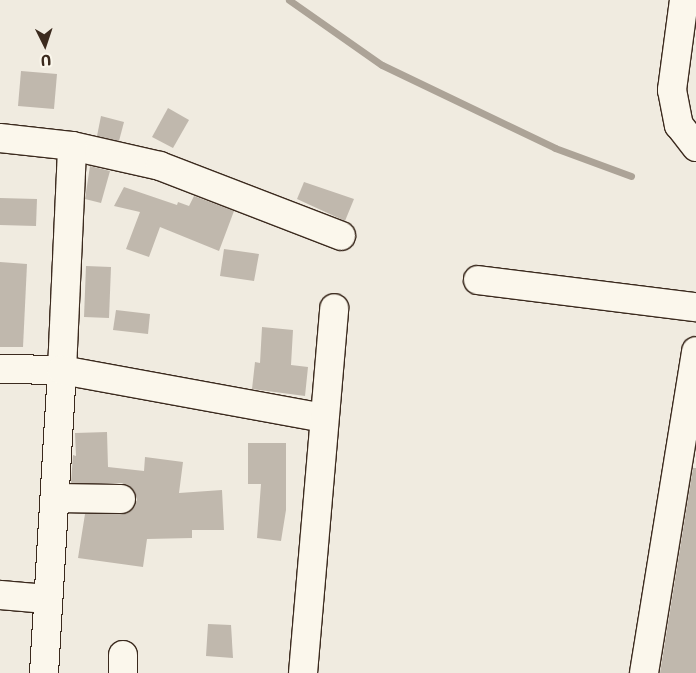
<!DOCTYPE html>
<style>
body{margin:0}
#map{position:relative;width:696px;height:673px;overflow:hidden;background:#f0ebe0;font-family:"Playpen Sans",sans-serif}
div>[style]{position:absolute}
.stream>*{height:7px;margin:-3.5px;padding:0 3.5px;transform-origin:3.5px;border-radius:3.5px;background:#aca397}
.building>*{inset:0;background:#c0b8ad}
.roads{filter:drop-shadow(1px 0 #3b2a1e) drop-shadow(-1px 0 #3b2a1e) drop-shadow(0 1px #3b2a1e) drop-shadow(0 -1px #3b2a1e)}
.minor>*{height:28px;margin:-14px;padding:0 14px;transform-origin:14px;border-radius:14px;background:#fbf7ec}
span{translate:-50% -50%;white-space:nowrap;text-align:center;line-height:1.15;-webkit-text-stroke:4px #fbf7ec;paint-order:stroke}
.north{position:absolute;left:20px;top:20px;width:50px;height:50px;-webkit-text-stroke:4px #fbf7ec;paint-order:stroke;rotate:176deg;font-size:14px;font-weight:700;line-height:20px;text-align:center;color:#3b2a1e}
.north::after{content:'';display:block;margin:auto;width:18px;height:22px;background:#3b2a1e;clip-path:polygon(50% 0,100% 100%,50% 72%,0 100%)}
</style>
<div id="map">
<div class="stream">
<div style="left:289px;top:0;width:113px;rotate:35deg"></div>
<div style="left:382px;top:65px;width:192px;rotate:25.6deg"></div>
<div style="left:555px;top:148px;width:81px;rotate:20.2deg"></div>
</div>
<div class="building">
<div style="clip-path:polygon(21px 71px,57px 74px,54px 109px,18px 106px)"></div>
<div style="clip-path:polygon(168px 108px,189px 120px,173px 148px,152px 137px)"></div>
<div style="clip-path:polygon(101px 116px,124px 122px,119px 141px,97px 136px)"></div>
<div style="clip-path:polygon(90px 166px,110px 171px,101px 203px,85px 199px)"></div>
<div style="clip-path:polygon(304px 182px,354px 199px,345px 221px,297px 199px)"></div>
<div style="clip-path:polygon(124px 187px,177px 205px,178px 202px,189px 206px,194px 196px,234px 211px,219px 251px,160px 227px,149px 257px,126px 249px,140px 212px,114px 206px)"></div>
<div style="clip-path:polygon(0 198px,37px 199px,36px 226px,0 225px)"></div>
<div style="clip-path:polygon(224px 249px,259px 254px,254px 281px,220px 276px)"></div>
<div style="clip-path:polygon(0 262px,27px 264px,23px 347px,0 347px)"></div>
<div style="clip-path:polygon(86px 266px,111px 267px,109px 318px,84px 317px)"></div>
<div style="clip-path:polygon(116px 310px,150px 314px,148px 334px,113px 330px)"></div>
<div style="clip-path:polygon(262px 327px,293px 330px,291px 365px,308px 367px,305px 396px,252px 389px,255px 362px,260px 363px)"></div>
<div style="clip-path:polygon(107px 432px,108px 467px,144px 471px,145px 457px,183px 462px,179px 493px,222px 490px,224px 530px,192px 530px,192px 538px,147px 539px,143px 567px,78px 558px,85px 514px,128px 513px,137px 500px,134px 491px,122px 483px,71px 483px,73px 455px,76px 456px,75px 433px)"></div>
<div style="clip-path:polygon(248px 443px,286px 443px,286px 510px,281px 541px,257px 538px,261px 484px,248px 484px)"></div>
<div style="clip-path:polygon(693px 468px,696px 468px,696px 673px,660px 673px)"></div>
<div style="clip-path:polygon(208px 624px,231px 625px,233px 658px,206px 656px)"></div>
</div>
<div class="roads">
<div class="minor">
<div style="left:684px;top:0;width:91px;rotate:97.6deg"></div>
<div style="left:672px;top:90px;width:36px;rotate:79deg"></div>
<div style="left:679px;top:125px;width:28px;rotate:52deg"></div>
<div style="left:0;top:138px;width:72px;rotate:6.3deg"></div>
<div style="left:72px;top:146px;width:90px;rotate:12.8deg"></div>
<div style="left:160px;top:166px;width:194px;rotate:21.1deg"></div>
<div style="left:478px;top:280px;width:220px;rotate:7.1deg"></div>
<div style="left:0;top:369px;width:62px;rotate:0.9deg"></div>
<div style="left:62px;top:370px;width:224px;rotate:-87.4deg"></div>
<div style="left:56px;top:498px;width:65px;rotate:0.9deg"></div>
<div style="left:0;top:595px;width:47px;rotate:4.9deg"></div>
<div style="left:44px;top:673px;width:304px;rotate:-86.6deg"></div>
<div style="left:62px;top:370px;width:266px;rotate:10.4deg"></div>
<div style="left:123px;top:673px;width:18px;rotate:-90deg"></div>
<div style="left:303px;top:673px;width:366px;rotate:-85.1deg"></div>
<div style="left:644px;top:673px;width:326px;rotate:-80.8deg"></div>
</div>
</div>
<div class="north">U</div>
</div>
